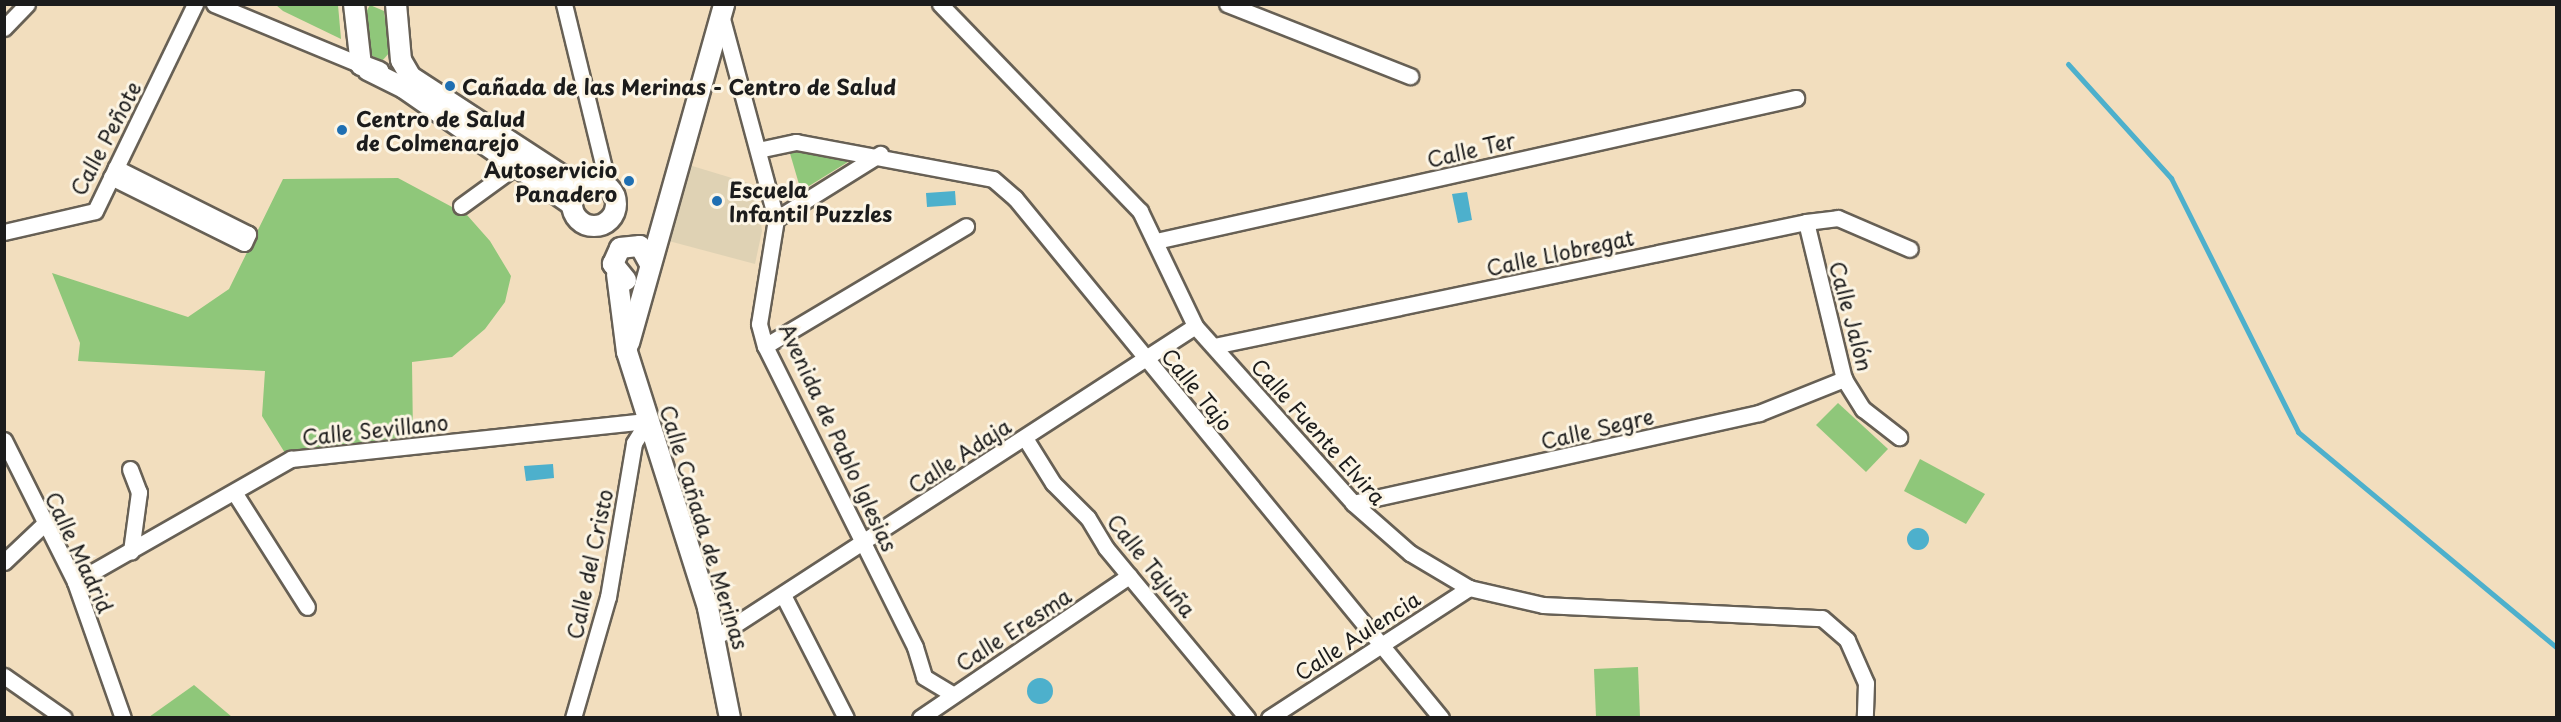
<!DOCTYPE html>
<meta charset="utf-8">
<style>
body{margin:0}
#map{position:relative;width:2561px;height:722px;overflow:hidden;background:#f2debe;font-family:"Playpen Sans",sans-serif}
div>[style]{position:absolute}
.built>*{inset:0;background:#dfd2b4}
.green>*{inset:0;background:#8fc77a}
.water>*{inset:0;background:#4db0cc}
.round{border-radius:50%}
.stream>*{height:5px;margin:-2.5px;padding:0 2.5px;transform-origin:2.5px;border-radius:2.5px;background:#4db0cc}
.roads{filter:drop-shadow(2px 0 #676055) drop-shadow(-2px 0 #676055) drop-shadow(0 2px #676055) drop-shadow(0 -2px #676055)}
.street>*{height:15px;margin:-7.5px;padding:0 7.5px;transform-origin:7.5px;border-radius:7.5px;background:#fff}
.secondary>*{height:20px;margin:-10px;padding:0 10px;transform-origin:10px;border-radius:10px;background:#fff}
.secondary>.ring{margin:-10px;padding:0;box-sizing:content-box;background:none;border:20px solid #fff;border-radius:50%}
.dots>*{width:16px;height:16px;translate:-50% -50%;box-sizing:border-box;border:3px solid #fcf5e5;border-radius:50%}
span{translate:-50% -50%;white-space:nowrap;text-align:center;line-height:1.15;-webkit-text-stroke:6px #fcf5e5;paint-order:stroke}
.poi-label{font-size:21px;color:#1c1c1c;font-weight:700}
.left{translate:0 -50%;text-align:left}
.right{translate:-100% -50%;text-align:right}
.street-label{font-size:21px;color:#1c1c1c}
.frame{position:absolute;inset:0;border:6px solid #1c1c1c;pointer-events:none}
</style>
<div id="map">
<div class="built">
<div style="clip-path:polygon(689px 165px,755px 185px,762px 231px,755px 264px,665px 240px)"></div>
</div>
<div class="green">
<div style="clip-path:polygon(276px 5px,338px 5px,341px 39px,283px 11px)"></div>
<div style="clip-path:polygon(370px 5px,384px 11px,390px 52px,382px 61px,371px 55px,365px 14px)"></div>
<div style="clip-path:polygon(789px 150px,851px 160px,801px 191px)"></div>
<div style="clip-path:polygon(398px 178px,467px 215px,490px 241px,511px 276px,505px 302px,485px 329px,452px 357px,412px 362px,413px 436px,285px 453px,262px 416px,265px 371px,78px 361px,80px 343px,52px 273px,188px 317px,229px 289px,283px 179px)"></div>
<div style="clip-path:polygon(1838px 403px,1888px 449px,1866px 472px,1816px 425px)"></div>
<div style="clip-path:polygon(1920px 459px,1985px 494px,1966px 524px,1904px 491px)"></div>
<div style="clip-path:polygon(1638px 667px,1640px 717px,1596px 717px,1594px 669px)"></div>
<div style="clip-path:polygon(194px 685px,232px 717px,149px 717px)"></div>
</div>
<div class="water">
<div style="clip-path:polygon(955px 191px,956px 205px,927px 207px,926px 193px)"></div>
<div style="clip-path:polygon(1467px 192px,1472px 220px,1458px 223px,1452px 194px)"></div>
<div style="clip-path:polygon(553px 464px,554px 478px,526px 481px,524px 466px)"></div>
<div class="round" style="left:1907px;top:528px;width:22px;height:22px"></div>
<div class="round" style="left:1027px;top:678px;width:26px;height:26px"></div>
</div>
<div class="stream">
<div style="left:2068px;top:64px;width:154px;rotate:47.9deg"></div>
<div style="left:2171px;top:178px;width:284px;rotate:63.4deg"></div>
<div style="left:2298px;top:432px;width:336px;rotate:39.8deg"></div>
</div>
<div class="roads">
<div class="street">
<div style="left:214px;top:4px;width:159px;rotate:22.5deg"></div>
<div style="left:564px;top:4px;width:190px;rotate:76.3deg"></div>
<div style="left:940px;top:4px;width:288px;rotate:46deg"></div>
<div style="left:1140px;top:211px;width:127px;rotate:64.4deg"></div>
<div style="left:1195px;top:326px;width:237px;rotate:48.2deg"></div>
<div style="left:1353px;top:503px;width:76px;rotate:41.3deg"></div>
<div style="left:1410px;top:553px;width:69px;rotate:30.7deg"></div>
<div style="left:1469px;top:588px;width:76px;rotate:12.9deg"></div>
<div style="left:1543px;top:605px;width:279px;rotate:2.7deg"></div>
<div style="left:1822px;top:618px;width:33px;rotate:41deg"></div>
<div style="left:1847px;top:640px;width:47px;rotate:66.2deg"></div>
<div style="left:1866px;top:683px;width:35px;rotate:92deg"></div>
<div style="left:1227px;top:4px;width:197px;rotate:21.5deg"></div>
<div style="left:721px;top:15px;width:211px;rotate:74.9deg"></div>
<div style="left:776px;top:219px;width:106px;rotate:99.2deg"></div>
<div style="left:759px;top:324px;width:23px;rotate:75deg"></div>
<div style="left:765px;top:346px;width:336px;rotate:63.5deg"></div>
<div style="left:915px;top:647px;width:31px;rotate:73deg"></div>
<div style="left:924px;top:677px;width:31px;rotate:31deg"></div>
<div style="left:4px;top:28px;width:33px;rotate:-46deg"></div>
<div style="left:758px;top:150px;width:39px;rotate:-12deg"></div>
<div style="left:796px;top:142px;width:200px;rotate:10.6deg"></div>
<div style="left:993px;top:179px;width:29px;rotate:41deg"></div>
<div style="left:1015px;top:198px;width:672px;rotate:50.67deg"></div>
<div style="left:111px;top:177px;width:148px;rotate:26.4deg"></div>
<div style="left:244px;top:243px;width:10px;rotate:-66deg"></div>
<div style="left:248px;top:234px;width:148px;rotate:-153.4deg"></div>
<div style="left:461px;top:206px;width:68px;rotate:-36deg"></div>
<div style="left:776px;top:219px;width:123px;rotate:-32deg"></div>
<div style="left:1806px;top:222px;width:162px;rotate:76.4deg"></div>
<div style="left:1844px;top:379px;width:36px;rotate:58deg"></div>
<div style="left:1863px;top:409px;width:46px;rotate:37.9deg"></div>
<div style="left:4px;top:232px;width:93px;rotate:-13deg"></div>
<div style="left:95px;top:211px;width:230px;rotate:-64.2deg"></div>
<div style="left:1156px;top:241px;width:656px;rotate:-12.6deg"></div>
<div style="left:765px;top:346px;width:234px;rotate:-30.8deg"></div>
<div style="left:1214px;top:346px;width:605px;rotate:-11.83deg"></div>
<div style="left:1806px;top:222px;width:32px;rotate:-7deg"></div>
<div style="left:1838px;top:218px;width:78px;rotate:23.3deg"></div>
<div style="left:1025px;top:438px;width:53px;rotate:58.1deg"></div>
<div style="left:1053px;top:483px;width:49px;rotate:45deg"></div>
<div style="left:1088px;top:518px;width:35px;rotate:59deg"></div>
<div style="left:1106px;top:548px;width:221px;rotate:50.3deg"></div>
<div style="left:4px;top:440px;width:159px;rotate:63.4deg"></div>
<div style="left:75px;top:582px;width:144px;rotate:70.6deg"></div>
<div style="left:130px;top:469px;width:25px;rotate:69deg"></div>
<div style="left:139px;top:492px;width:60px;rotate:97.7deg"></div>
<div style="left:234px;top:492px;width:136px;rotate:57.6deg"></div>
<div style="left:1353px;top:503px;width:416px;rotate:-12.5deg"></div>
<div style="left:1759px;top:413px;width:92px;rotate:-21.8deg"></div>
<div style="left:4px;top:562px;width:55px;rotate:-43.5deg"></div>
<div style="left:75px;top:582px;width:249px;rotate:-29.7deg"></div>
<div style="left:291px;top:459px;width:359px;rotate:-6.1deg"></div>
<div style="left:783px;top:595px;width:138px;rotate:62.9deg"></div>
<div style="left:716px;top:637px;width:571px;rotate:-32.99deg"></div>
<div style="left:4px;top:676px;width:73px;rotate:35deg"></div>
<div style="left:573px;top:718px;width:126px;rotate:-73.9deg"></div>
<div style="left:608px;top:597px;width:156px;rotate:-80.4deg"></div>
<div style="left:634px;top:443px;width:26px;rotate:-58deg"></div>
<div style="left:920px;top:718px;width:253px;rotate:-34.2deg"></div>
<div style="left:1269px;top:718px;width:239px;rotate:-33deg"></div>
</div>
<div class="secondary">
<div style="left:354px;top:4px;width:61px;rotate:83.5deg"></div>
<div style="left:361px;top:65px;width:19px;rotate:21deg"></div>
<div style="left:396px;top:4px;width:56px;rotate:84.9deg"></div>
<div style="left:401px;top:60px;width:20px;rotate:60deg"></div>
<div style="left:411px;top:77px;width:202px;rotate:33.1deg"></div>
<div style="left:368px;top:70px;width:40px;rotate:26.6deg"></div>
<div style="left:404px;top:88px;width:203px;rotate:34.8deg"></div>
<div class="ring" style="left:572px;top:182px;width:24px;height:24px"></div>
<div style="left:617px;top:274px;width:79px;rotate:82.7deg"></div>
<div style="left:627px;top:352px;width:269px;rotate:72.4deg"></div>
<div style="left:708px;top:608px;width:112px;rotate:78.7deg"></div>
<div style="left:626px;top:280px;width:21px;rotate:-129deg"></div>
<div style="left:613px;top:264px;width:17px;rotate:-66deg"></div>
<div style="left:620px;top:248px;width:20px;rotate:-6deg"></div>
<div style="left:640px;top:246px;width:21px;rotate:61deg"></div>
<div style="left:629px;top:343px;width:352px;rotate:-74.3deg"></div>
</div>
</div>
<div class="dots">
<div style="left:450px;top:86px;background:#1f6fb2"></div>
<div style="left:342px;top:130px;background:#1f6fb2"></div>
<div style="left:629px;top:181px;background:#1f6fb2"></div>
<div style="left:717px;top:201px;background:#1f6fb2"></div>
</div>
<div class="poi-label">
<span class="left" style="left:462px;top:86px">Cañada de las Merinas - Centro de Salud</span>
<span class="left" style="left:356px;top:130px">Centro de Salud<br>de Colmenarejo</span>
<span class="right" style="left:617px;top:181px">Autoservicio<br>Panadero</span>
<span class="left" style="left:729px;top:201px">Escuela<br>Infantil Puzzles</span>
</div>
<div class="street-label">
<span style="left:105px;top:138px;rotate:-62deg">Calle Peñote</span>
<span style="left:1471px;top:149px;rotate:-13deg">Calle Ter</span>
<span style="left:1560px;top:252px;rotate:-12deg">Calle Llobregat</span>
<span style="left:1852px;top:316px;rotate:75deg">Calle Jalón</span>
<span style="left:1198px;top:389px;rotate:51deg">Calle Tajo</span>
<span style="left:1597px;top:428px;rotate:-13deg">Calle Segre</span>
<span style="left:375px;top:429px;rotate:-6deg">Calle Sevillano</span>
<span style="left:1319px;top:431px;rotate:48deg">Calle Fuente Elvira</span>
<span style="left:839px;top:437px;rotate:65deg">Avenida de Pablo Iglesias</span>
<span style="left:959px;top:455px;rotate:-33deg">Calle Adaja</span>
<span style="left:705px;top:527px;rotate:73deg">Calle Cañada de Merinas</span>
<span style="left:80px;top:552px;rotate:65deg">Calle Madrid</span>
<span style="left:589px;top:564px;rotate:-78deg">Calle del Cristo</span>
<span style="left:1152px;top:565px;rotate:51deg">Calle Tajuña</span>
<span style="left:1013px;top:629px;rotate:-33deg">Calle Eresma</span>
<span style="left:1357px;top:635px;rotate:-33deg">Calle Aulencia</span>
</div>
<div class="frame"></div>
</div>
